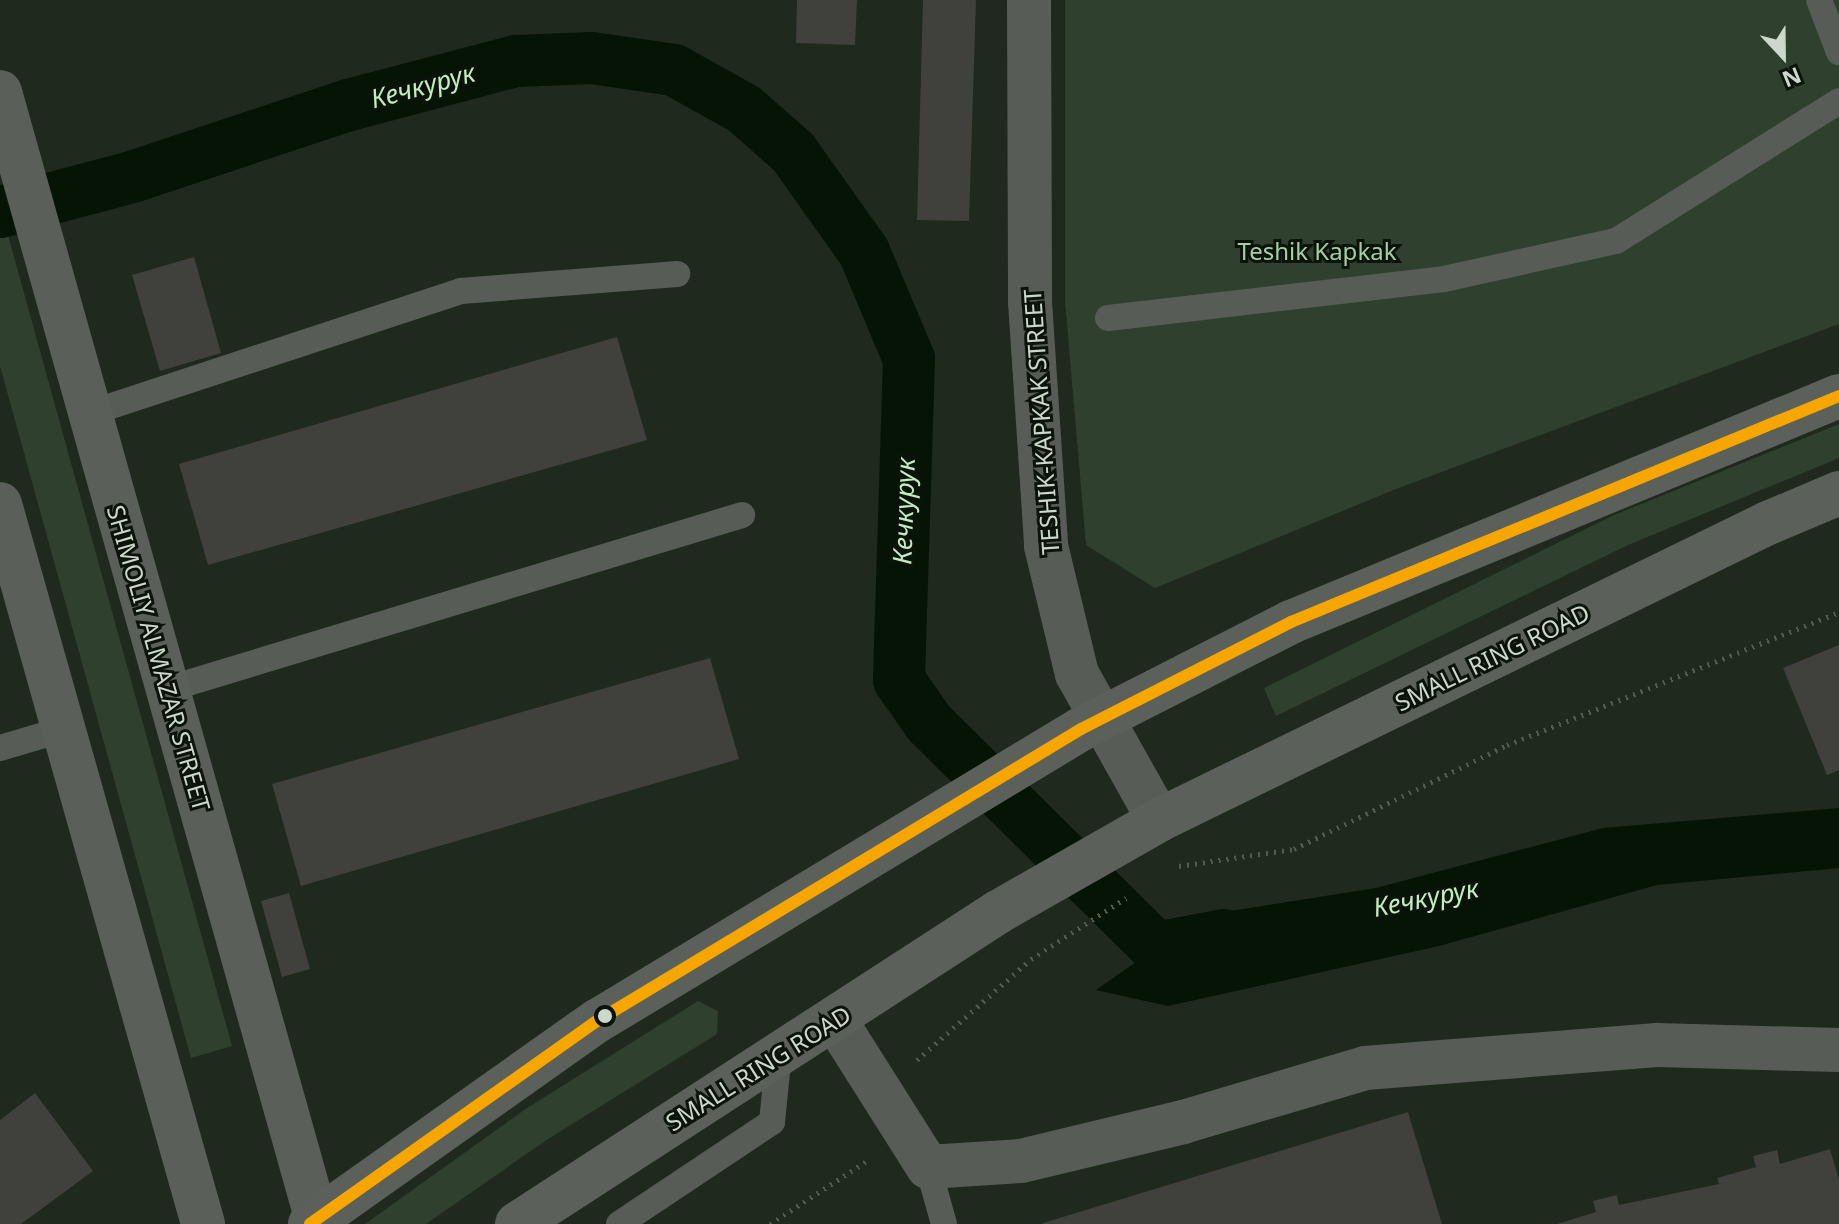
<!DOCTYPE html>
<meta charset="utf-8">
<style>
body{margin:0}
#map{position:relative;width:1839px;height:1224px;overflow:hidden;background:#1f291e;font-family:"Noto Sans",sans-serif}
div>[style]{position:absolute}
.green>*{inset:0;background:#2f412e}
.water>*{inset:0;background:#051405}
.canal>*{height:52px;margin:-26px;padding:0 26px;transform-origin:26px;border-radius:26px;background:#051405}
.building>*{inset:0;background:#40403c}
.path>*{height:5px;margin-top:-2.5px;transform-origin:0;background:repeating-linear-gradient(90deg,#545954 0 2px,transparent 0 8px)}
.service>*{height:26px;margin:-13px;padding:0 13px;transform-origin:13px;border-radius:13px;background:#575c57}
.minor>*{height:44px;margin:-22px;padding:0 22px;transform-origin:22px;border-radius:22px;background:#575c57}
.secondary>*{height:44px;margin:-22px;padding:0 22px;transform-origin:22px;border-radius:22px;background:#5a5f5a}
.trunk>*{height:44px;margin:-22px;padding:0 22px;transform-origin:22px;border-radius:22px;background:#5b615a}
.bus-1>*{height:12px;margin:-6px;padding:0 6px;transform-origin:6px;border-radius:6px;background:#f7a600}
.dots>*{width:22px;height:22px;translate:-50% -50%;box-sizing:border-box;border:4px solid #0b130b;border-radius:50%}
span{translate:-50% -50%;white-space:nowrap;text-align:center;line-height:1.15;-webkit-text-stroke:6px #0b130b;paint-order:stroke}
.park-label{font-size:24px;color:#a5cfa3}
.street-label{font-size:24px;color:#cdd8cc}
.water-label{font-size:26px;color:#c2edbf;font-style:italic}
.north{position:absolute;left:1743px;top:16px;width:80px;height:80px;-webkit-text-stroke:6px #0b130b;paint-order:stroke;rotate:158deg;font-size:22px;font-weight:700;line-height:32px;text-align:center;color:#cdd8cc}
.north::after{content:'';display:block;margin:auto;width:28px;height:36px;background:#cdd8cc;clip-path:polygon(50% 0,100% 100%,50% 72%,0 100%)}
</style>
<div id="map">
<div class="green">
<div style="clip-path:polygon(1065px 0,1839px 0,1839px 324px,1396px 489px,1155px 588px,1086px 545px,1065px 301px)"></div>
<div style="clip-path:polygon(0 206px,232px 1046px,191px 1058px,0 366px)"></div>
<div style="clip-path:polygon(1839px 424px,1839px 458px,1628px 545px,1276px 716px,1264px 688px,1614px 515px)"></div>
<div style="clip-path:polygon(698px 1001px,718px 1011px,717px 1034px,548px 1139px,426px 1224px,365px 1224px,527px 1108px)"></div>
</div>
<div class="water">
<div style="clip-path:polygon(1839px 808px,1839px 868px,1657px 885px,1439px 946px,1168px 1006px,1096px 990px,1156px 948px,1230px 911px,1376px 888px,1603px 828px)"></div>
</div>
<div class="canal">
<div style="left:0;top:212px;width:137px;rotate:-14.9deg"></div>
<div style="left:132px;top:177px;width:229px;rotate:-18.4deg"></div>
<div style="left:349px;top:105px;width:173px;rotate:-14.8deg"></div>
<div style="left:516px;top:61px;width:76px;rotate:-2.3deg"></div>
<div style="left:592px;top:58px;width:83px;rotate:8.3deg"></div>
<div style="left:674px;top:70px;width:80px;rotate:29.1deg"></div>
<div style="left:744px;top:109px;width:65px;rotate:41.3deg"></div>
<div style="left:793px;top:152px;width:123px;rotate:54.6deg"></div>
<div style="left:864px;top:252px;width:116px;rotate:67.2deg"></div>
<div style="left:909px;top:359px;width:321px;rotate:91.8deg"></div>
<div style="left:899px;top:680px;width:52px;rotate:55.1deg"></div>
<div style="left:929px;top:723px;width:320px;rotate:44.7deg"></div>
<div style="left:1156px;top:948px;width:69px;rotate:-10.8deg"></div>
</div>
<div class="building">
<div style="clip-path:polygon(797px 0,857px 0,855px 45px,796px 43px)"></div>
<div style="clip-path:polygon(923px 0,976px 0,969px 221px,917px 220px)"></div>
<div style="clip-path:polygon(194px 257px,221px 353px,160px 371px,132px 275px)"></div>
<div style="clip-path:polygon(617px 337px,647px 440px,208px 565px,179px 464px)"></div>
<div style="clip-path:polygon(1839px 645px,1839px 770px,1827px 775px,1783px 668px)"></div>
<div style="clip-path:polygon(710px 658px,739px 759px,301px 886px,272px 784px)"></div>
<div style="clip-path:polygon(289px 893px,310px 969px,282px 977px,261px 901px)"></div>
<div style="clip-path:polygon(35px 1093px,93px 1171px,21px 1224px,0 1224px,0 1120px)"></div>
<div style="clip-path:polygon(1408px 1112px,1442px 1224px,1043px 1224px,1043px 1223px)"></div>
<div style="clip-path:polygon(1830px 1149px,1839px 1180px,1839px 1224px,1557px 1224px,1596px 1212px,1593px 1201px,1617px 1195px,1619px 1205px,1719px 1184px,1717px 1178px,1756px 1167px,1753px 1156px,1777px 1150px,1780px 1164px)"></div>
</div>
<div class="path">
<div style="left:1179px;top:866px;width:116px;rotate:-8.4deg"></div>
<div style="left:1294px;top:849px;width:237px;rotate:-26deg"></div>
<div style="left:1507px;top:745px;width:358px;rotate:-21.8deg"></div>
<div style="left:917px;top:1060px;width:152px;rotate:-41.5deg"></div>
<div style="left:1031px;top:959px;width:113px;rotate:-32.7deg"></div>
<div style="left:770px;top:1224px;width:117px;rotate:-33.1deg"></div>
</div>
<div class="service">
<div style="left:1819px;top:0;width:56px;rotate:69deg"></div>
<div style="left:1108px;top:318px;width:338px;rotate:-6.6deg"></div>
<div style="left:1444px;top:279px;width:176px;rotate:-12.5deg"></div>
<div style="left:1616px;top:241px;width:263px;rotate:-32.1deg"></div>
<div style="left:90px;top:413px;width:391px;rotate:-18.2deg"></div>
<div style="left:461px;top:291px;width:217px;rotate:-4.5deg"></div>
<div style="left:168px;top:689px;width:600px;rotate:-16.86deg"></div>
<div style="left:0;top:748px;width:67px;rotate:-16.5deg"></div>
<div style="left:928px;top:1167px;width:59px;rotate:74.3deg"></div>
<div style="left:619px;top:1224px;width:184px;rotate:-33.7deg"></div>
<div style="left:772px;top:1122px;width:70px;rotate:-84.3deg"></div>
</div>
<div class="minor">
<div style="left:1029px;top:0;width:302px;rotate:89.8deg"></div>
<div style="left:1030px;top:302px;width:245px;rotate:86.2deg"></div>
<div style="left:1046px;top:546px;width:132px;rotate:76.4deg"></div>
<div style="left:1077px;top:674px;width:167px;rotate:60.7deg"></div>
<div style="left:835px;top:1020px;width:174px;rotate:57.7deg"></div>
<div style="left:928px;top:1167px;width:93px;rotate:-3.7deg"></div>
<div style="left:1021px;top:1161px;width:167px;rotate:-13.5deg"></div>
<div style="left:1183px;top:1122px;width:190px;rotate:-16.5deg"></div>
<div style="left:1365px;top:1068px;width:293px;rotate:-4.5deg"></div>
<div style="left:1657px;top:1045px;width:182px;rotate:1.6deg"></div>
</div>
<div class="secondary">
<div style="left:0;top:92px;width:1176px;rotate:74.31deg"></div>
<div style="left:0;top:504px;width:748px;rotate:74.25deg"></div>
</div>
<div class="trunk">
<div style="left:310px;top:1224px;width:352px;rotate:-35.3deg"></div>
<div style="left:597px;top:1021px;width:565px;rotate:-31.1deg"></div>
<div style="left:1081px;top:729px;width:236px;rotate:-27deg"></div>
<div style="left:1291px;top:622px;width:593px;rotate:-22.41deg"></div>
<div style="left:517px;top:1224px;width:573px;rotate:-32.97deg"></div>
<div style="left:998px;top:912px;width:185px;rotate:-29.7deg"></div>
<div style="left:1159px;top:820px;width:678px;rotate:-26deg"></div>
<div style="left:1768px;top:523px;width:77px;rotate:-22.9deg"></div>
</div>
<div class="bus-1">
<div style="left:310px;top:1224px;width:352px;rotate:-35.3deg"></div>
<div style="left:597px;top:1021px;width:565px;rotate:-31.1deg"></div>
<div style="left:1081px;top:729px;width:236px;rotate:-27deg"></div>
<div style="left:1291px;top:622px;width:593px;rotate:-22.41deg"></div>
</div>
<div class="dots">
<div style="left:605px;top:1016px;background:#cdd8cc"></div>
</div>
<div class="park-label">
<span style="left:1317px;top:251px">Teshik Kapkak</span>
</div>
<div class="street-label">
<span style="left:1041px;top:422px;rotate:-94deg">TESHIK-KAPKAK STREET</span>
<span style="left:1492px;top:657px;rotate:-26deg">SMALL RING ROAD</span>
<span style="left:159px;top:658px;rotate:74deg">SHIMOLIY ALMAZAR STREET</span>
<span style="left:758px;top:1068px;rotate:-32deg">SMALL RING ROAD</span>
</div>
<div class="water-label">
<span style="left:423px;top:86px;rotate:-15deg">Кечкурук</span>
<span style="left:904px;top:511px;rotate:-88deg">Кечкурук</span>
<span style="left:1426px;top:898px;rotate:-11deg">Кечкурук</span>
</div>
<div class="north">N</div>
</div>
